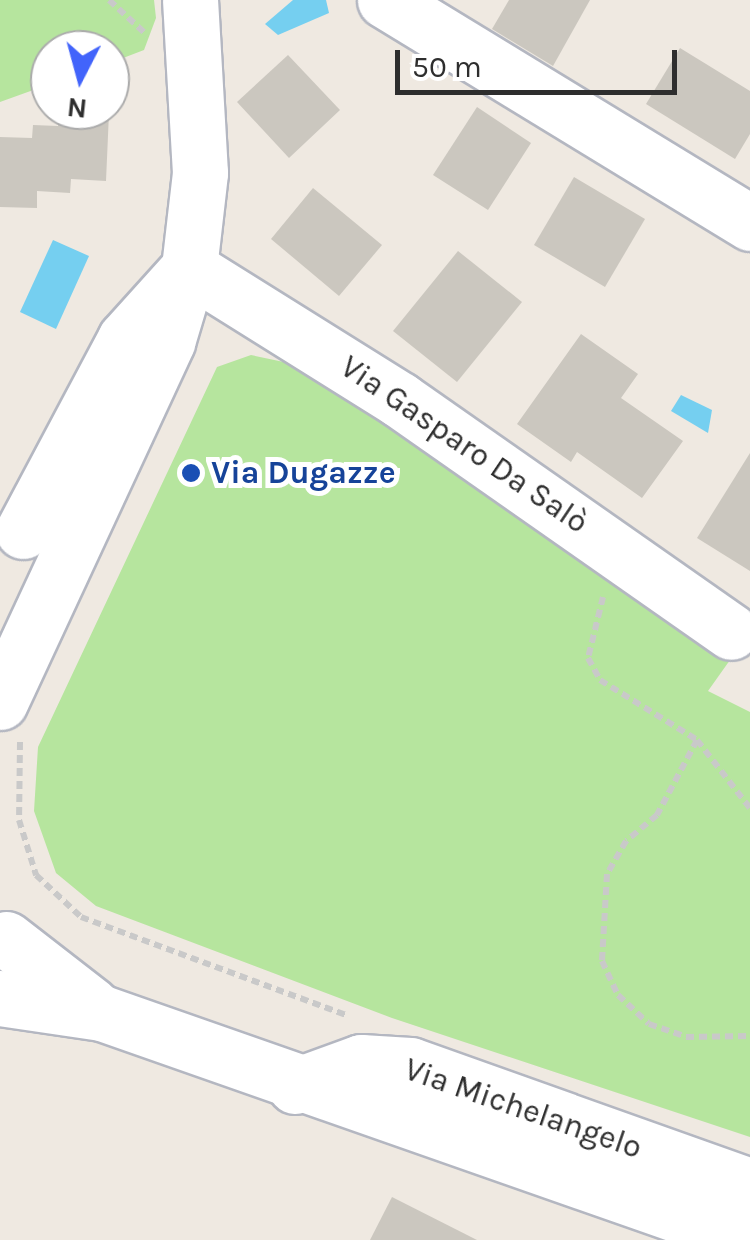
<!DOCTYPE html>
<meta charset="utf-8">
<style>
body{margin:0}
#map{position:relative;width:750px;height:1240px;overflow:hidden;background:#efe9e1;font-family:Karla,sans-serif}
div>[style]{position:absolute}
.green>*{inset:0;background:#b6e59e}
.water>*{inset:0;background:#75cff0}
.building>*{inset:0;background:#cbc7bf}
.path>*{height:6px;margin-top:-3px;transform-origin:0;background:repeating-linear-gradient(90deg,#c9c9c9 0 8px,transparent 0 13px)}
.roads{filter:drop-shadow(2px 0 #b4b7c1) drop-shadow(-2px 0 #b4b7c1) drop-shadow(0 2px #b4b7c1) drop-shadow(0 -2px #b4b7c1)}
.minor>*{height:55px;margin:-27.5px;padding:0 27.5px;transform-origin:27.5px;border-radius:27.5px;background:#fff}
.dots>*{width:28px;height:28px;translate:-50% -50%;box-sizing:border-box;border:5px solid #fff;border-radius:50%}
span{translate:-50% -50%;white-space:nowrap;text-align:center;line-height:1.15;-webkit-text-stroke:10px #fff;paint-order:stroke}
.street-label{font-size:32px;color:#2e2e2e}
.transit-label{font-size:32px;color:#164399;font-weight:700}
.left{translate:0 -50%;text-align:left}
.north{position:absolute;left:30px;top:30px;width:100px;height:100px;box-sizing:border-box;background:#fff;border:2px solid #ababab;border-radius:50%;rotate:186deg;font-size:28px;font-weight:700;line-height:40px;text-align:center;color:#2e2e2e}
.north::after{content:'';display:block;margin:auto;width:35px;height:45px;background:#4264fb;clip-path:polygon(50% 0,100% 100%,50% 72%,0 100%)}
.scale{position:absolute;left:395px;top:50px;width:282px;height:45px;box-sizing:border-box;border:5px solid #2e2e2e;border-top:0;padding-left:12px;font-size:30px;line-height:35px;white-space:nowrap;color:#2e2e2e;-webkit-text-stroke:8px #fff;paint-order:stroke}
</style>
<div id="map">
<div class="green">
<div style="clip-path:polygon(0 0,154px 0,156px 18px,144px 50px,110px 63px,110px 50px,50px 50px,50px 84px,0 102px)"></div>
<div style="clip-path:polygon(251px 355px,298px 365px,588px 555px,730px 660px,708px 691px,750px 712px,750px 1137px,392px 1018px,96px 906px,56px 873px,34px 811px,38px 747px,217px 367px)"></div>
</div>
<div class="water">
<div style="clip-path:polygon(293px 0,326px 0,329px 13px,278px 35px,265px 24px)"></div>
<div style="clip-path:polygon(53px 240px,89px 256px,56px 329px,20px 312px)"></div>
<div style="clip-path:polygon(681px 395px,712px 410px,708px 433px,671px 411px)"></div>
</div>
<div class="building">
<div style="clip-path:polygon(509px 0,590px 0,553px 66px,492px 29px)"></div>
<div style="clip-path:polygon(680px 48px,750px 91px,750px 134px,735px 159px,646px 104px)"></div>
<div style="clip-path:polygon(288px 55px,340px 110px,289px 158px,237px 102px)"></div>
<div style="clip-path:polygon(477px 107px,531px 143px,488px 210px,433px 175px)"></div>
<div style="clip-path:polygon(59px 111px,109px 113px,106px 181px,71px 179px,70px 193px,37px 191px,37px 208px,0 207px,0 137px,32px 138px,33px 125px,58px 126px)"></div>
<div style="clip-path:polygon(574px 177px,645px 219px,605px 287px,534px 245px)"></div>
<div style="clip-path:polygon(313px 188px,382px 245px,339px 296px,271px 239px)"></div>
<div style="clip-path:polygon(458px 251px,522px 302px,457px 382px,393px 331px)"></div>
<div style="clip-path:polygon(581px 334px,638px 374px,621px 398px,683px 441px,642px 498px,577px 452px,571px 462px,517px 424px)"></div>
<div style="clip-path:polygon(750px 453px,750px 571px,697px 538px)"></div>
<div style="clip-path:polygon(392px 1197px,477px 1240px,370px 1240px)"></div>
</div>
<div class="path">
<div style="left:109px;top:0;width:52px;rotate:42.6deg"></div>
<div style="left:603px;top:597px;width:63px;rotate:103.8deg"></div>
<div style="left:588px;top:658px;width:25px;rotate:61deg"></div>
<div style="left:600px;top:680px;width:114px;rotate:31.7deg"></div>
<div style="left:697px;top:740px;width:86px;rotate:52.1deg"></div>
<div style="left:697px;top:740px;width:85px;rotate:118.1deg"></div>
<div style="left:657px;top:815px;width:40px;rotate:140deg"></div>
<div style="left:626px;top:841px;width:38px;rotate:120deg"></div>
<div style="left:607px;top:874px;width:87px;rotate:93.3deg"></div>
<div style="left:602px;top:961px;width:38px;rotate:65deg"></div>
<div style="left:618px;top:995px;width:42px;rotate:43.1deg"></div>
<div style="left:649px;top:1024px;width:39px;rotate:19deg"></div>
<div style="left:686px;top:1037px;width:64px;rotate:-0.9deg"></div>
<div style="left:20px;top:742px;width:78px;rotate:90.7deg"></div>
<div style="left:19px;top:820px;width:58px;rotate:72.8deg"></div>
<div style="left:36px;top:875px;width:62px;rotate:43deg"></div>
<div style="left:81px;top:917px;width:285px;rotate:20.3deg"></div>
</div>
<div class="roads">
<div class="minor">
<div style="left:385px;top:0;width:428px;rotate:31.4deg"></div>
<div style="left:23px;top:531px;width:217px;rotate:-62deg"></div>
<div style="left:125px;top:339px;width:96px;rotate:-48deg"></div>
<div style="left:189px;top:268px;width:249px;rotate:32deg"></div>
<div style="left:400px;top:400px;width:404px;rotate:35deg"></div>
<div style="left:0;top:702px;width:397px;rotate:-65.1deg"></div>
<div style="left:167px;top:342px;width:77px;rotate:-73.4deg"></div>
<div style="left:189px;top:268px;width:96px;rotate:-83.4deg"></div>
<div style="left:200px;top:173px;width:173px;rotate:-93.3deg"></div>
<div style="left:6px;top:939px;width:108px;rotate:37.8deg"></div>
<div style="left:0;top:998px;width:103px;rotate:8.4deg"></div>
<div style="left:102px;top:1013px;width:687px;rotate:19.31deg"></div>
<div style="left:295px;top:1086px;width:70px;rotate:-20deg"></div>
<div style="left:361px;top:1062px;width:49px;rotate:3.5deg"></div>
<div style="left:410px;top:1065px;width:361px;rotate:19.6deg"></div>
</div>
</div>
<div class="dots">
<div style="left:191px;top:473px;background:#1a4fb4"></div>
</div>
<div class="street-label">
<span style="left:464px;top:445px;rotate:34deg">Via Gasparo Da Salò</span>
<span style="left:523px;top:1109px;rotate:19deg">Via Michelangelo</span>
</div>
<div class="transit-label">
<span class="left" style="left:211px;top:473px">Via Dugazze</span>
</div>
<div class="north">N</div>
<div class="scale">50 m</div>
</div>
